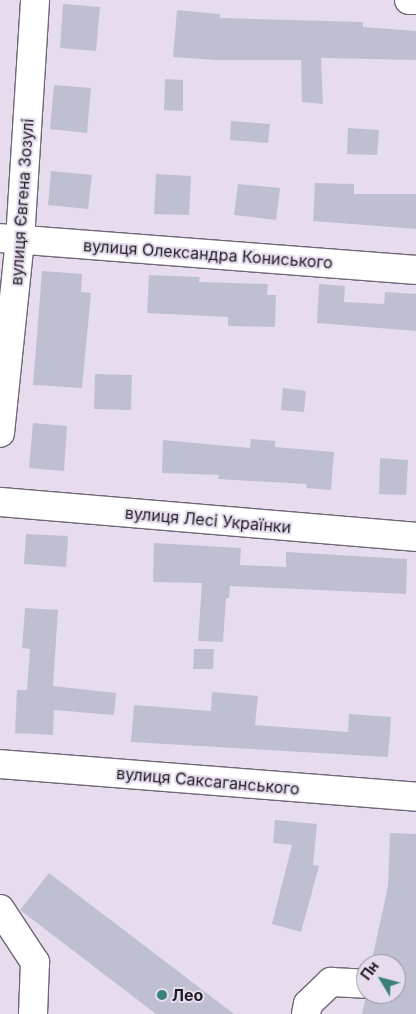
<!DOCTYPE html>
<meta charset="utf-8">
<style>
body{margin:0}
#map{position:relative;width:416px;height:1014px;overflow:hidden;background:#e6dced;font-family:Inter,sans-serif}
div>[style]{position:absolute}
.building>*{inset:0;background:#bec0d2}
.roads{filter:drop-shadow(1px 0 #6f6675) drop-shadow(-1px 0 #6f6675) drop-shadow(0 1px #6f6675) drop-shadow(0 -1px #6f6675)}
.minor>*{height:28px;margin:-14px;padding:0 14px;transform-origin:14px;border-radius:14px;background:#fff}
.dots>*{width:14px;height:14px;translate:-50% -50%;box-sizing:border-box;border:2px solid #e6dced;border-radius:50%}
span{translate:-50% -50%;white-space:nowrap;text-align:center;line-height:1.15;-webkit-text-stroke:4px #e6dced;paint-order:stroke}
.street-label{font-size:16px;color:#201c23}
.poi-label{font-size:16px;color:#201c23;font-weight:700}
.left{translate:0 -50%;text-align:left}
.north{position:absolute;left:356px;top:954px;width:50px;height:50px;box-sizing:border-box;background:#e6dced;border:1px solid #978f9c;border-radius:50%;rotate:307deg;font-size:14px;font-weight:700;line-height:20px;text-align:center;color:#201c23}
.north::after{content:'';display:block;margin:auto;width:18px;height:22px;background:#3a8179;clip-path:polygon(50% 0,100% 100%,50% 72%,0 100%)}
</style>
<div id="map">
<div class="building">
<div style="clip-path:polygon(63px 4px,100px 7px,96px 51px,60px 48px)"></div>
<div style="clip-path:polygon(177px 10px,220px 14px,220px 18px,363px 22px,363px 27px,416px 31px,416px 60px,321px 58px,323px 104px,302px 102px,301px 60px,216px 60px,173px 57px)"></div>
<div style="clip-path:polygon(165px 79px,183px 80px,183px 111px,164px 110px)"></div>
<div style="clip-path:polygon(54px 85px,91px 88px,87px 133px,50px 129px)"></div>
<div style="clip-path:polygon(231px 121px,270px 124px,268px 143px,230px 140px)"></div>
<div style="clip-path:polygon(348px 128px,379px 130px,377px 155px,347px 154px)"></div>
<div style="clip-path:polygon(51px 171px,92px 175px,88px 209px,48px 205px)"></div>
<div style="clip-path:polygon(156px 174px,191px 176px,189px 215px,154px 214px)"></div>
<div style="clip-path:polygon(315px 183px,354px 184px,354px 194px,416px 194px,416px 229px,313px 221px)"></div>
<div style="clip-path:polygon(238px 184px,280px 188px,276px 220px,234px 215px)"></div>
<div style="clip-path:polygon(42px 271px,82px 274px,81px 292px,91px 293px,82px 388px,33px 385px)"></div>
<div style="clip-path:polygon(149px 275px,200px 277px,199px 282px,268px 284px,267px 295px,276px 295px,275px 327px,228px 326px,228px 317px,147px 313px)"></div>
<div style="clip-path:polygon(319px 284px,345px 286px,344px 302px,384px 304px,385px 292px,416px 294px,416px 331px,317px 323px)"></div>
<div style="clip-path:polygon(95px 374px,132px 375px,131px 410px,94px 409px)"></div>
<div style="clip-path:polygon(283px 388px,306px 391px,304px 412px,281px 410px)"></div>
<div style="clip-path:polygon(33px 423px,67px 426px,64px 471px,29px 468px)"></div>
<div style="clip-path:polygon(251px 439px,275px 441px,275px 447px,334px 452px,331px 490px,306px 488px,307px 484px,218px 479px,219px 475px,162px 473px,163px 440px,250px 448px)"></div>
<div style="clip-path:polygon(380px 458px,408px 460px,406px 495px,379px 494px)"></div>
<div style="clip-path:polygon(26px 534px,68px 536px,66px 567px,24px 564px)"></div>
<div style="clip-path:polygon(154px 543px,241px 548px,240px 565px,286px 567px,286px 552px,407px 559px,406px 594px,230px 586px,229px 598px,226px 598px,223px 642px,198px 641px,202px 583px,153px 582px)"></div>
<div style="clip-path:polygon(25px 608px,58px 610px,53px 686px,116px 693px,114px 715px,54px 710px,53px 735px,15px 733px,17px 690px,27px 690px,30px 649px,22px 648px)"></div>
<div style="clip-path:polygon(194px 649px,214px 649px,213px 669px,193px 669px)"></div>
<div style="clip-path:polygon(212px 692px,258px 696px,255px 725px,348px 732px,349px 714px,391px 717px,388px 757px,131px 742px,134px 705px,211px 711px)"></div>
<div style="clip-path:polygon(275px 820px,317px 824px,313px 865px,319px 866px,301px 932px,272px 924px,292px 845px,273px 843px)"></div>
<div style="clip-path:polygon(390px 833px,416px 834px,416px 1014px,362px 1014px,365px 1000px,378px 994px,396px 994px,396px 964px,371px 964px,388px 886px)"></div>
<div style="clip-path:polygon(49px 873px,234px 1014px,156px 1014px,20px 910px)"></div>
</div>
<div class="roads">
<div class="minor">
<div style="left:409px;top:0;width:7px"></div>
<div style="left:0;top:238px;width:417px;rotate:4.4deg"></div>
<div style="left:0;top:433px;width:194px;rotate:-84.1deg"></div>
<div style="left:20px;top:240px;width:240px;rotate:-86.4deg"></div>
<div style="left:0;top:502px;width:417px;rotate:4.8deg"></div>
<div style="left:0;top:764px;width:417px;rotate:4.5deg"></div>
<div style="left:0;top:909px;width:64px;rotate:56.6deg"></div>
<div style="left:35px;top:962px;width:52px;rotate:92.2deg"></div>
<div style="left:306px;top:1014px;width:10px;rotate:-79deg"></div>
<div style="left:308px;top:1004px;width:32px;rotate:-44deg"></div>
<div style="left:331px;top:982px;width:35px;rotate:3deg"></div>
</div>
</div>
<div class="dots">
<div style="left:162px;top:995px;background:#3a8179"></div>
</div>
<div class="street-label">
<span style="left:22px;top:202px;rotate:-86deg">вулиця Євгена Зозулі</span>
<span style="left:208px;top:254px;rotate:4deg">вулиця Олександра Кониського</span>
<span style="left:208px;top:520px;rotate:5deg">вулиця Лесі Українки</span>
<span style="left:208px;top:781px;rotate:5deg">вулиця Саксаганського</span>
</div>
<div class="poi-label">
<span class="left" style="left:172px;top:995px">Лео</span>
</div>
<div class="north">Пн</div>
</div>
